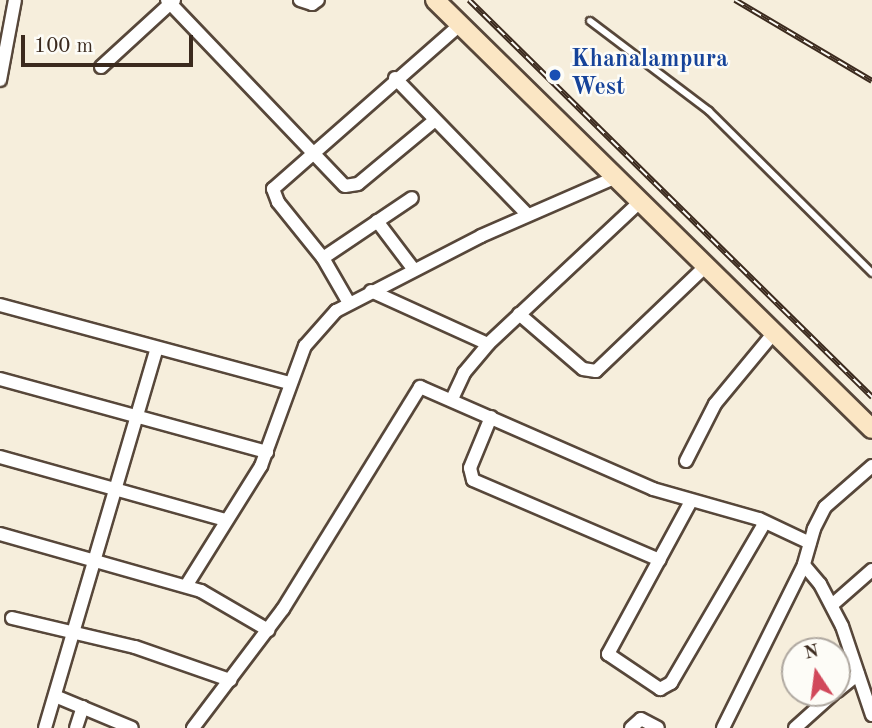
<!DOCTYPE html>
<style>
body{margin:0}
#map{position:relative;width:872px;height:728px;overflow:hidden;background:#f6eedc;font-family:"Old Standard TT",serif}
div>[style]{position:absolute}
.roads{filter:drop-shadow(2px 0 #57473a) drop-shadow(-2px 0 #57473a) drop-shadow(0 2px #57473a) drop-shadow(0 -2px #57473a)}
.service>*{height:6px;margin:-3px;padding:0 3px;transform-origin:3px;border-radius:3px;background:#fff}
.minor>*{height:12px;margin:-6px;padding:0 6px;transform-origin:6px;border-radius:6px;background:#fff}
.secondary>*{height:18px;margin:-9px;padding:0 9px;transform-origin:9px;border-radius:9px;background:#fbe6c4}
.rail>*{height:6px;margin-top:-3px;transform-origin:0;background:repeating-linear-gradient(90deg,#fdfcf7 0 10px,#3b2a1e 0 20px);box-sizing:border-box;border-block:2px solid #3b2a1e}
.dots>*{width:19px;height:19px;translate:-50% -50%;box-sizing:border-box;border:4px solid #fdfcf7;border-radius:50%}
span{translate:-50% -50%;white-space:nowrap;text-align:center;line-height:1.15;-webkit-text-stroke:5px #fdfcf7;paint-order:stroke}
.transit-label{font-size:24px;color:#164399;font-weight:700}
.left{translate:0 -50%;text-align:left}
.north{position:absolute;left:781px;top:637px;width:70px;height:70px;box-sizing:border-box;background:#fdfcf7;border:2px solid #afa8a0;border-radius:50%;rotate:347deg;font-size:19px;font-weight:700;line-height:28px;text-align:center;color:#3b2a1e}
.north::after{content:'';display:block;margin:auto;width:24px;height:32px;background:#d1495b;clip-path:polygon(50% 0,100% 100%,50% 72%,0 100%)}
.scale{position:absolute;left:21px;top:35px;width:172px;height:32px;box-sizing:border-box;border:4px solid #3b2a1e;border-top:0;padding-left:9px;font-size:21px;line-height:24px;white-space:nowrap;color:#3b2a1e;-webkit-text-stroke:5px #fdfcf7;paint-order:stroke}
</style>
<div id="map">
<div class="roads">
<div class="service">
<div style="left:590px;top:21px;width:149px;rotate:37.1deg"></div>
<div style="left:709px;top:111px;width:230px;rotate:44.8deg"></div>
</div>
<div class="minor">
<div style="left:167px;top:0;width:257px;rotate:46.3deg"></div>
<div style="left:345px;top:186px;width:13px;rotate:-9deg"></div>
<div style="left:358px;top:184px;width:100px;rotate:-39.7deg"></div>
<div style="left:300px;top:0;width:13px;rotate:18deg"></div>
<div style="left:312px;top:4px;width:7px;rotate:-34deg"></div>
<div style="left:101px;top:67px;width:99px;rotate:-42.5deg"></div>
<div style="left:395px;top:78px;width:190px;rotate:45.9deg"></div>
<div style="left:0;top:80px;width:81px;rotate:-79.4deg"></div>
<div style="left:377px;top:221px;width:61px;rotate:52.9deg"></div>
<div style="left:323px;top:258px;width:107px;rotate:-34deg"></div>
<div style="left:371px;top:291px;width:128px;rotate:24.4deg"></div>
<div style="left:349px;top:303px;width:52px;rotate:-120deg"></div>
<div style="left:323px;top:258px;width:72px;rotate:-128.8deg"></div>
<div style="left:278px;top:202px;width:14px;rotate:-111deg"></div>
<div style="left:273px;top:189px;width:250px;rotate:-41.3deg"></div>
<div style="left:0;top:305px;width:299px;rotate:15.1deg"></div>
<div style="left:519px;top:314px;width:84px;rotate:40.7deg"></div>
<div style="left:583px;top:369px;width:13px;rotate:9deg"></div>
<div style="left:596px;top:371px;width:151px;rotate:-43.7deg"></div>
<div style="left:0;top:379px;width:277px;rotate:15.3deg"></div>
<div style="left:452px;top:399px;width:29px;rotate:-65deg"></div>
<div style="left:464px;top:373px;width:38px;rotate:-50deg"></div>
<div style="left:488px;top:344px;width:209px;rotate:-43.1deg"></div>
<div style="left:491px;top:417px;width:55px;rotate:112.4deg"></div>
<div style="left:470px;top:468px;width:12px;rotate:76deg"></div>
<div style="left:473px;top:480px;width:203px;rotate:23.2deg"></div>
<div style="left:0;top:457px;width:235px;rotate:15.6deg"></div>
<div style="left:686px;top:461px;width:64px;rotate:-63deg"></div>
<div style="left:715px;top:404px;width:91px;rotate:-50.4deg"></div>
<div style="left:872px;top:466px;width:62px;rotate:138.9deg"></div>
<div style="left:825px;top:507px;width:25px;rotate:117deg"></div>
<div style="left:814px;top:529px;width:37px;rotate:106deg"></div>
<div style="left:804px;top:565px;width:25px;rotate:50deg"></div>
<div style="left:820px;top:584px;width:47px;rotate:62.4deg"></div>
<div style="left:842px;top:626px;width:94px;rotate:71.4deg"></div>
<div style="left:690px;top:503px;width:172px;rotate:118.5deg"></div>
<div style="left:608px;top:654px;width:63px;rotate:33.9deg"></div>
<div style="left:660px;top:689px;width:13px;rotate:-29deg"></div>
<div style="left:671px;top:683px;width:186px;rotate:-59.7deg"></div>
<div style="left:0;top:534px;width:209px;rotate:15.8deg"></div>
<div style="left:201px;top:591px;width:78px;rotate:30.2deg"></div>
<div style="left:186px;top:586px;width:142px;rotate:-58deg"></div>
<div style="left:261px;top:466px;width:128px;rotate:-69.9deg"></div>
<div style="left:305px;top:346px;width:47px;rotate:-48.5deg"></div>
<div style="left:336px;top:311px;width:163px;rotate:-27.3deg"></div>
<div style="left:481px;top:236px;width:147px;rotate:-23.6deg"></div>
<div style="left:832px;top:605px;width:53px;rotate:-41.2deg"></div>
<div style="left:12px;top:618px;width:126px;rotate:13.3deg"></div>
<div style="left:135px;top:647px;width:101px;rotate:19.2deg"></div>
<div style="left:837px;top:691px;width:27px;rotate:-39deg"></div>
<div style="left:55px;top:696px;width:83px;rotate:22.6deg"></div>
<div style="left:45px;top:728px;width:396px;rotate:-73.6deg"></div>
<div style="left:76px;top:728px;width:22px;rotate:-72deg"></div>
<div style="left:193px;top:728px;width:149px;rotate:-52.9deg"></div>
<div style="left:283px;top:609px;width:261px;rotate:-58.3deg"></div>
<div style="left:420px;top:387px;width:254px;rotate:23.6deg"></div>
<div style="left:653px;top:489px;width:110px;rotate:15.8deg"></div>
<div style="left:759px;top:519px;width:56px;rotate:25.2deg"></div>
<div style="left:631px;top:728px;width:13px;rotate:-42deg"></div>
<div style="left:641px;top:719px;width:19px;rotate:28deg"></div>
<div style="left:723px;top:728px;width:182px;rotate:-63.6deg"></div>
<div style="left:795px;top:728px;width:52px;rotate:-41.9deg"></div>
</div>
<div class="secondary">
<div style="left:435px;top:0;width:612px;rotate:44.47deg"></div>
</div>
</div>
<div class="rail">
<div style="left:469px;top:0;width:566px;rotate:44.57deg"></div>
<div style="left:735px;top:0;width:159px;rotate:30.6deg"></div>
</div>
<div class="dots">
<div style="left:555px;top:75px;background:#1a4fb4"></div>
</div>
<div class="transit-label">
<span class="left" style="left:571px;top:75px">Khanalampura<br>West</span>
</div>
<div class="north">N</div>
<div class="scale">100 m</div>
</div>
